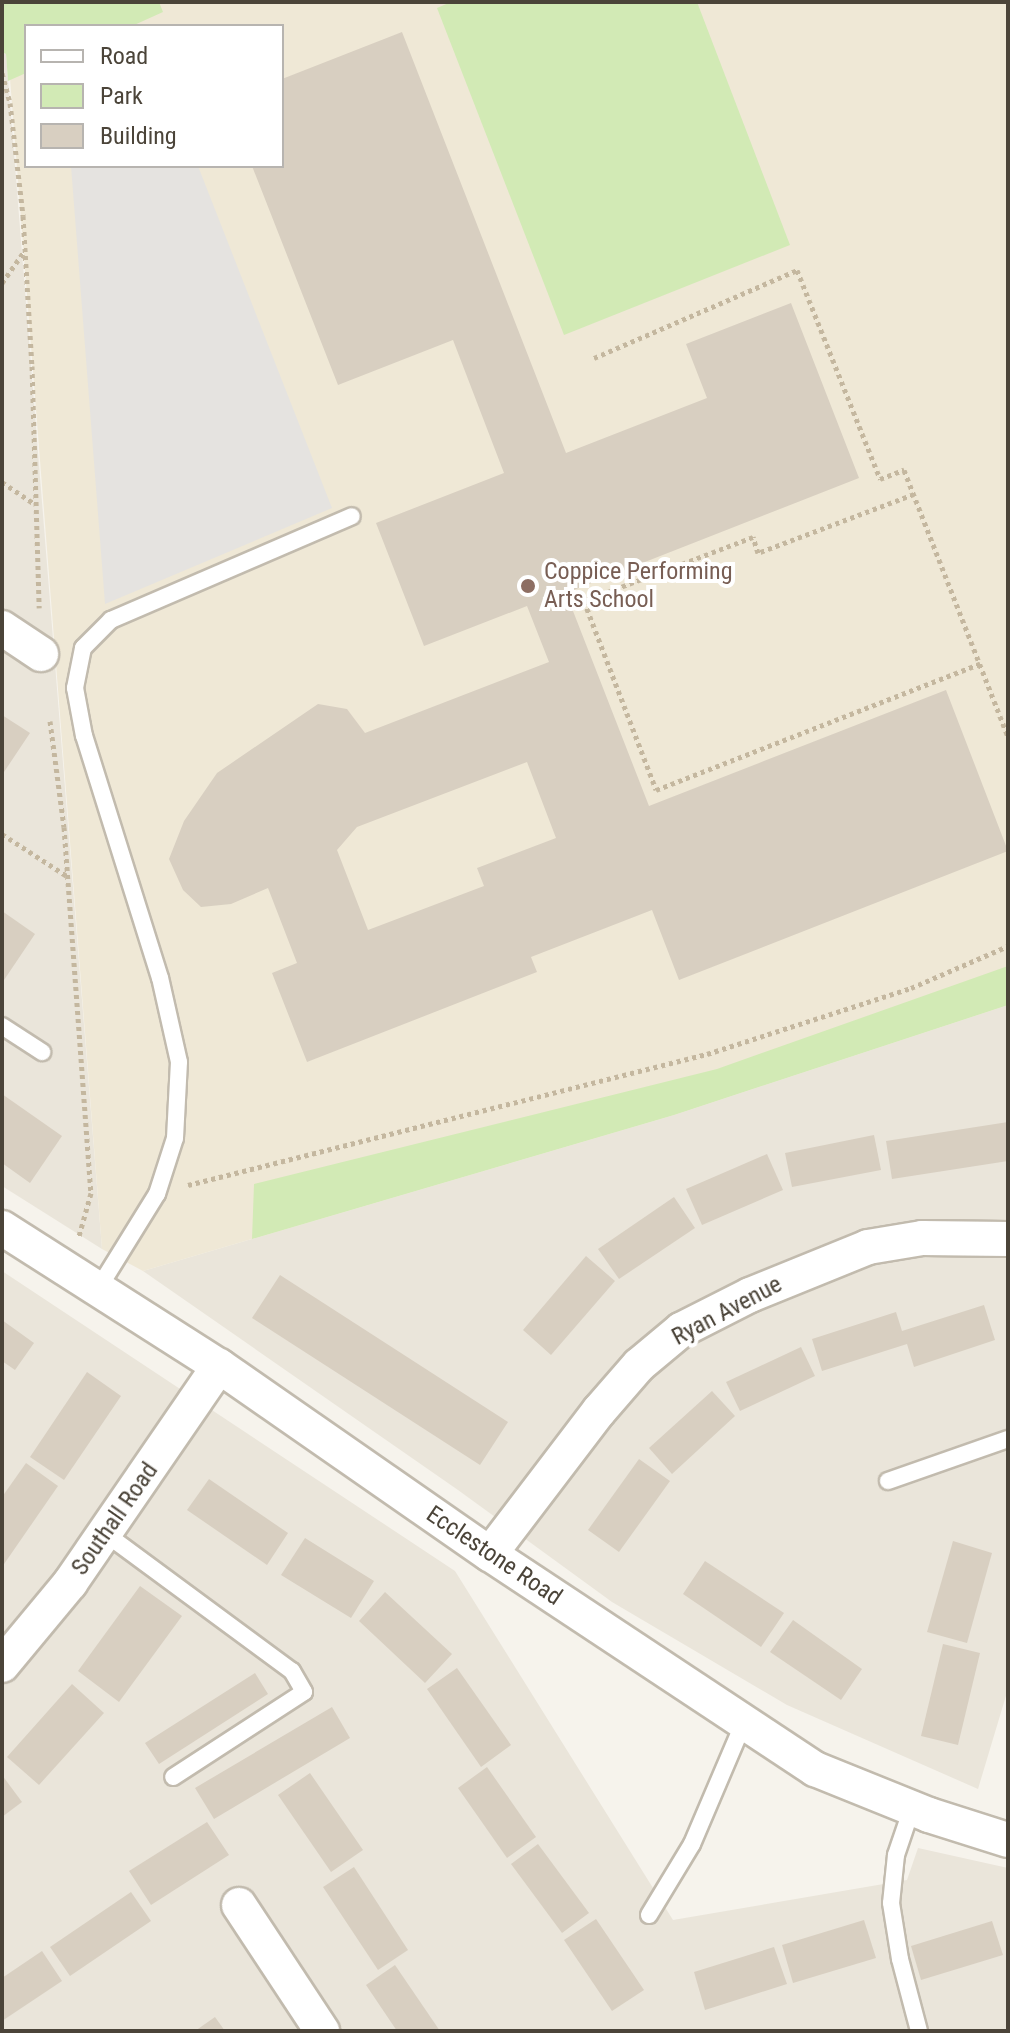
<!DOCTYPE html>
<style>
body{margin:0}
#map{position:relative;width:1010px;height:2033px;overflow:hidden;background:#f6f3ec;font-family:"Roboto Condensed",sans-serif}
div>[style]{position:absolute}
.residential>*{inset:0;background:#eae5da}
.education>*{inset:0;background:#efe8d6}
.green>*{inset:0;background:#d2eab5}
.parking>*{inset:0;background:#e5e3e0}
.building>*{inset:0;background:#d8cfc1}
.path>*{height:5px;margin-top:-2.5px;transform-origin:0;background:repeating-linear-gradient(90deg,#c4b79f 0 4px,transparent 0 8px)}
.roads{filter:drop-shadow(2px 0 #c2bbae) drop-shadow(-2px 0 #c2bbae) drop-shadow(0 2px #c2bbae) drop-shadow(0 -2px #c2bbae)}
.service>*{height:16px;margin:-8px;padding:0 8px;transform-origin:8px;border-radius:8px;background:#fff}
.minor>*{height:34px;margin:-17px;padding:0 17px;transform-origin:17px;border-radius:17px;background:#fff}
.dots>*{width:22px;height:22px;translate:-50% -50%;box-sizing:border-box;border:4px solid #fff;border-radius:50%}
span{translate:-50% -50%;white-space:nowrap;text-align:center;line-height:1.15;-webkit-text-stroke:8px #fff;paint-order:stroke}
.education-label{font-size:24px;color:#785e54}
.left{translate:0 -50%;text-align:left}
.street-label{font-size:24px;color:#4b4439}
.frame{position:absolute;inset:0;border:4px solid #4b4439;pointer-events:none}
.legend{position:absolute;left:24px;top:24px;width:260px;height:144px;box-sizing:border-box;background:#fff;border:2px solid #b7b4b0;margin:0;padding:10px 14px;list-style:none;font-size:24px;color:#4b4439}
.legend li{display:flex;align-items:center;gap:16px;height:40px}
.legend b{width:40px;border:2px solid #b7b4b0}
</style>
<div id="map">
<div class="residential">
<div style="clip-path:polygon(2px 52px,6px 54px,102px 1249px,2px 1186px)"></div>
<div style="clip-path:polygon(1008px 1005px,1008px 1689px,978px 1789px,787px 1705px,612px 1602px,458px 1490px,143px 1271px,674px 1115px)"></div>
<div style="clip-path:polygon(2px 1271px,455px 1571px,673px 1920px,907px 1880px,918px 1848px,1008px 1868px,1008px 2031px,2px 2031px)"></div>
</div>
<div class="education">
<div style="clip-path:polygon(evenodd,4px 2px,1008px 2px,1008px 1005px,674px 1115px,143px 1271px,102px 1249px,4px 2px,26px 26px,282px 26px,282px 166px,26px 166px,26px 26px)"></div>
</div>
<div class="green">
<div style="clip-path:polygon(2px 2px,159px 2px,163px 12px,132px 26px,26px 26px,26px 73px,8px 81px,6px 54px,2px 52px)"></div>
<div style="clip-path:polygon(451px 2px,697px 2px,790px 245px,564px 335px,437px 8px)"></div>
<div style="clip-path:polygon(1008px 966px,1008px 1005px,674px 1115px,252px 1239px,254px 1184px,717px 1069px)"></div>
</div>
<div class="parking">
<div style="clip-path:polygon(71px 166px,198px 166px,332px 508px,105px 604px)"></div>
</div>
<div class="building">
<div style="clip-path:polygon(evenodd,402px 32px,566px 453px,707px 398px,686px 344px,791px 303px,859px 478px,566px 593px,649px 806px,946px 690px,1008px 851px,679px 980px,652px 910px,531px 957px,537px 972px,307px 1062px,272px 973px,297px 963px,268px 888px,231px 904px,201px 907px,183px 890px,169px 859px,184px 821px,217px 773px,318px 704px,347px 709px,365px 733px,549px 662px,527px 606px,424px 646px,376px 523px,504px 473px,453px 340px,338px 385px,252px 166px,282px 166px,282px 79px,402px 32px,527px 762px,556px 838px,477px 868px,484px 886px,368px 930px,337px 850px,357px 827px,527px 762px)"></div>
<div style="clip-path:polygon(2px 715px,30px 733px,4px 772px,2px 771px)"></div>
<div style="clip-path:polygon(2px 911px,35px 934px,2px 983px)"></div>
<div style="clip-path:polygon(2px 1094px,62px 1136px,30px 1183px,2px 1163px)"></div>
<div style="clip-path:polygon(1008px 1122px,1008px 1161px,892px 1179px,886px 1141px)"></div>
<div style="clip-path:polygon(874px 1135px,881px 1170px,792px 1187px,785px 1153px)"></div>
<div style="clip-path:polygon(767px 1154px,783px 1190px,702px 1225px,686px 1189px)"></div>
<div style="clip-path:polygon(674px 1197px,695px 1228px,619px 1279px,598px 1249px)"></div>
<div style="clip-path:polygon(586px 1256px,615px 1281px,551px 1355px,523px 1330px)"></div>
<div style="clip-path:polygon(280px 1275px,508px 1422px,480px 1465px,252px 1318px)"></div>
<div style="clip-path:polygon(984px 1305px,995px 1340px,914px 1367px,907px 1344px,822px 1371px,812px 1339px,896px 1312px,902px 1331px)"></div>
<div style="clip-path:polygon(2px 1320px,34px 1343px,15px 1370px,2px 1361px)"></div>
<div style="clip-path:polygon(801px 1347px,815px 1376px,740px 1411px,726px 1382px)"></div>
<div style="clip-path:polygon(87px 1372px,121px 1396px,64px 1480px,30px 1457px)"></div>
<div style="clip-path:polygon(712px 1391px,735px 1416px,672px 1474px,649px 1448px)"></div>
<div style="clip-path:polygon(639px 1459px,670px 1481px,619px 1552px,588px 1530px)"></div>
<div style="clip-path:polygon(26px 1463px,58px 1486px,2px 1567px,2px 1497px)"></div>
<div style="clip-path:polygon(209px 1479px,288px 1533px,267px 1565px,187px 1510px)"></div>
<div style="clip-path:polygon(305px 1538px,374px 1581px,351px 1618px,281px 1575px)"></div>
<div style="clip-path:polygon(953px 1541px,992px 1553px,967px 1643px,927px 1632px)"></div>
<div style="clip-path:polygon(705px 1561px,784px 1613px,761px 1647px,683px 1594px)"></div>
<div style="clip-path:polygon(140px 1586px,182px 1616px,119px 1702px,78px 1671px)"></div>
<div style="clip-path:polygon(385px 1592px,452px 1654px,425px 1683px,359px 1621px)"></div>
<div style="clip-path:polygon(793px 1620px,862px 1669px,841px 1700px,770px 1652px)"></div>
<div style="clip-path:polygon(943px 1644px,980px 1653px,958px 1745px,921px 1736px)"></div>
<div style="clip-path:polygon(457px 1668px,511px 1745px,481px 1767px,427px 1689px)"></div>
<div style="clip-path:polygon(255px 1673px,268px 1694px,159px 1764px,145px 1743px)"></div>
<div style="clip-path:polygon(72px 1684px,104px 1713px,39px 1785px,7px 1757px)"></div>
<div style="clip-path:polygon(332px 1707px,350px 1738px,214px 1819px,195px 1788px)"></div>
<div style="clip-path:polygon(487px 1767px,536px 1837px,507px 1858px,458px 1788px)"></div>
<div style="clip-path:polygon(310px 1773px,363px 1850px,331px 1872px,278px 1795px)"></div>
<div style="clip-path:polygon(2px 1775px,22px 1802px,2px 1817px)"></div>
<div style="clip-path:polygon(207px 1822px,229px 1855px,151px 1905px,129px 1871px)"></div>
<div style="clip-path:polygon(538px 1844px,589px 1913px,562px 1933px,511px 1864px)"></div>
<div style="clip-path:polygon(354px 1867px,408px 1950px,378px 1970px,323px 1887px)"></div>
<div style="clip-path:polygon(131px 1892px,151px 1921px,70px 1976px,50px 1947px)"></div>
<div style="clip-path:polygon(596px 1919px,644px 1990px,612px 2011px,564px 1940px)"></div>
<div style="clip-path:polygon(864px 1920px,876px 1958px,793px 1983px,782px 1945px)"></div>
<div style="clip-path:polygon(992px 1921px,1003px 1955px,921px 1980px,911px 1946px)"></div>
<div style="clip-path:polygon(774px 1947px,787px 1984px,705px 2010px,694px 1972px)"></div>
<div style="clip-path:polygon(42px 1951px,62px 1981px,2px 2021px,2px 1978px)"></div>
<div style="clip-path:polygon(395px 1965px,440px 2031px,397px 2031px,366px 1985px)"></div>
<div style="clip-path:polygon(215px 2017px,225px 2031px,195px 2031px)"></div>
</div>
<div class="path">
<div style="left:2px;top:73px;width:31px;rotate:75deg"></div>
<div style="left:10px;top:103px;width:114px;rotate:83.4deg"></div>
<div style="left:23px;top:216px;width:150px;rotate:86.6deg"></div>
<div style="left:32px;top:366px;width:242px;rotate:88.3deg"></div>
<div style="left:2px;top:283px;width:39px;rotate:-55deg"></div>
<div style="left:594px;top:358px;width:221px;rotate:-23.4deg"></div>
<div style="left:797px;top:270px;width:225px;rotate:68.3deg"></div>
<div style="left:880px;top:479px;width:26px;rotate:-21deg"></div>
<div style="left:904px;top:470px;width:287px;rotate:68.7deg"></div>
<div style="left:2px;top:482px;width:40px;rotate:34deg"></div>
<div style="left:914px;top:494px;width:167px;rotate:159.3deg"></div>
<div style="left:758px;top:553px;width:17px;rotate:-107deg"></div>
<div style="left:753px;top:537px;width:181px;rotate:159.3deg"></div>
<div style="left:584px;top:601px;width:202px;rotate:69.1deg"></div>
<div style="left:656px;top:790px;width:348px;rotate:-21.3deg"></div>
<div style="left:50px;top:721px;width:107px;rotate:82.5deg"></div>
<div style="left:64px;top:827px;width:367px;rotate:85.8deg"></div>
<div style="left:91px;top:1193px;width:45px;rotate:105.6deg"></div>
<div style="left:2px;top:834px;width:77px;rotate:32.9deg"></div>
<div style="left:188px;top:1185px;width:535px;rotate:-14.17deg"></div>
<div style="left:707px;top:1054px;width:214px;rotate:-17.9deg"></div>
<div style="left:911px;top:988px;width:106px;rotate:-23.4deg"></div>
</div>
<div class="roads">
<div class="service">
<div style="left:2px;top:1026px;width:48px;rotate:33deg"></div>
<div style="left:98px;top:1289px;width:112px;rotate:-58.2deg"></div>
<div style="left:157px;top:1194px;width:59px;rotate:-72.2deg"></div>
<div style="left:175px;top:1138px;width:76px;rotate:-87deg"></div>
<div style="left:179px;top:1062px;width:86px;rotate:-102.7deg"></div>
<div style="left:160px;top:978px;width:254px;rotate:-107.4deg"></div>
<div style="left:84px;top:736px;width:49px;rotate:-100.6deg"></div>
<div style="left:75px;top:688px;width:41px;rotate:-78.7deg"></div>
<div style="left:83px;top:648px;width:40px;rotate:-45deg"></div>
<div style="left:111px;top:620px;width:262px;rotate:-23.3deg"></div>
<div style="left:888px;top:1481px;width:127px;rotate:-19.3deg"></div>
<div style="left:106px;top:1534px;width:231px;rotate:36.4deg"></div>
<div style="left:292px;top:1671px;width:24px;rotate:60deg"></div>
<div style="left:304px;top:1692px;width:156px;rotate:147deg"></div>
<div style="left:912px;top:1808px;width:50px;rotate:108.8deg"></div>
<div style="left:896px;top:1855px;width:48px;rotate:95.9deg"></div>
<div style="left:891px;top:1903px;width:57px;rotate:80.9deg"></div>
<div style="left:900px;top:1959px;width:74px;rotate:75.2deg"></div>
<div style="left:649px;top:1915px;width:83px;rotate:-58.8deg"></div>
<div style="left:692px;top:1844px;width:133px;rotate:-66.9deg"></div>
</div>
<div class="minor">
<div style="left:2px;top:628px;width:47px;rotate:33.7deg"></div>
<div style="left:2px;top:1228px;width:257px;rotate:32.5deg"></div>
<div style="left:219px;top:1366px;width:330px;rotate:34.8deg"></div>
<div style="left:490px;top:1554px;width:390px;rotate:33.5deg"></div>
<div style="left:815px;top:1769px;width:123px;rotate:22deg"></div>
<div style="left:929px;top:1815px;width:83px;rotate:17.6deg"></div>
<div style="left:490px;top:1554px;width:180px;rotate:-52.7deg"></div>
<div style="left:599px;top:1411px;width:61px;rotate:-49deg"></div>
<div style="left:639px;top:1365px;width:55px;rotate:-39.8deg"></div>
<div style="left:681px;top:1330px;width:77px;rotate:-26.9deg"></div>
<div style="left:750px;top:1295px;width:127px;rotate:-22.1deg"></div>
<div style="left:868px;top:1247px;width:55px;rotate:-9.5deg"></div>
<div style="left:922px;top:1238px;width:86px;rotate:0.7deg"></div>
<div style="left:2px;top:1665px;width:107px;rotate:-50.3deg"></div>
<div style="left:70px;top:1583px;width:263px;rotate:-55.5deg"></div>
<div style="left:239px;top:1905px;width:151px;rotate:56.6deg"></div>
</div>
</div>
<div class="dots">
<div style="left:528px;top:586px;background:#8d6e63"></div>
</div>
<div class="education-label">
<span class="left" style="left:544px;top:586px">Coppice Performing<br>Arts School</span>
</div>
<div class="street-label">
<span style="left:727px;top:1311px;rotate:-28deg">Ryan Avenue</span>
<span style="left:115px;top:1519px;rotate:-55deg">Southall Road</span>
<span style="left:494px;top:1556px;rotate:34deg">Ecclestone Road</span>
</div>
<div class="frame"></div>
<ul class="legend">
<li><b style="height:10px;background:#fff"></b>Road</li>
<li><b style="height:22px;background:#d2eab5"></b>Park</li>
<li><b style="height:22px;background:#d8cfc1"></b>Building</li>
</ul>
</div>
